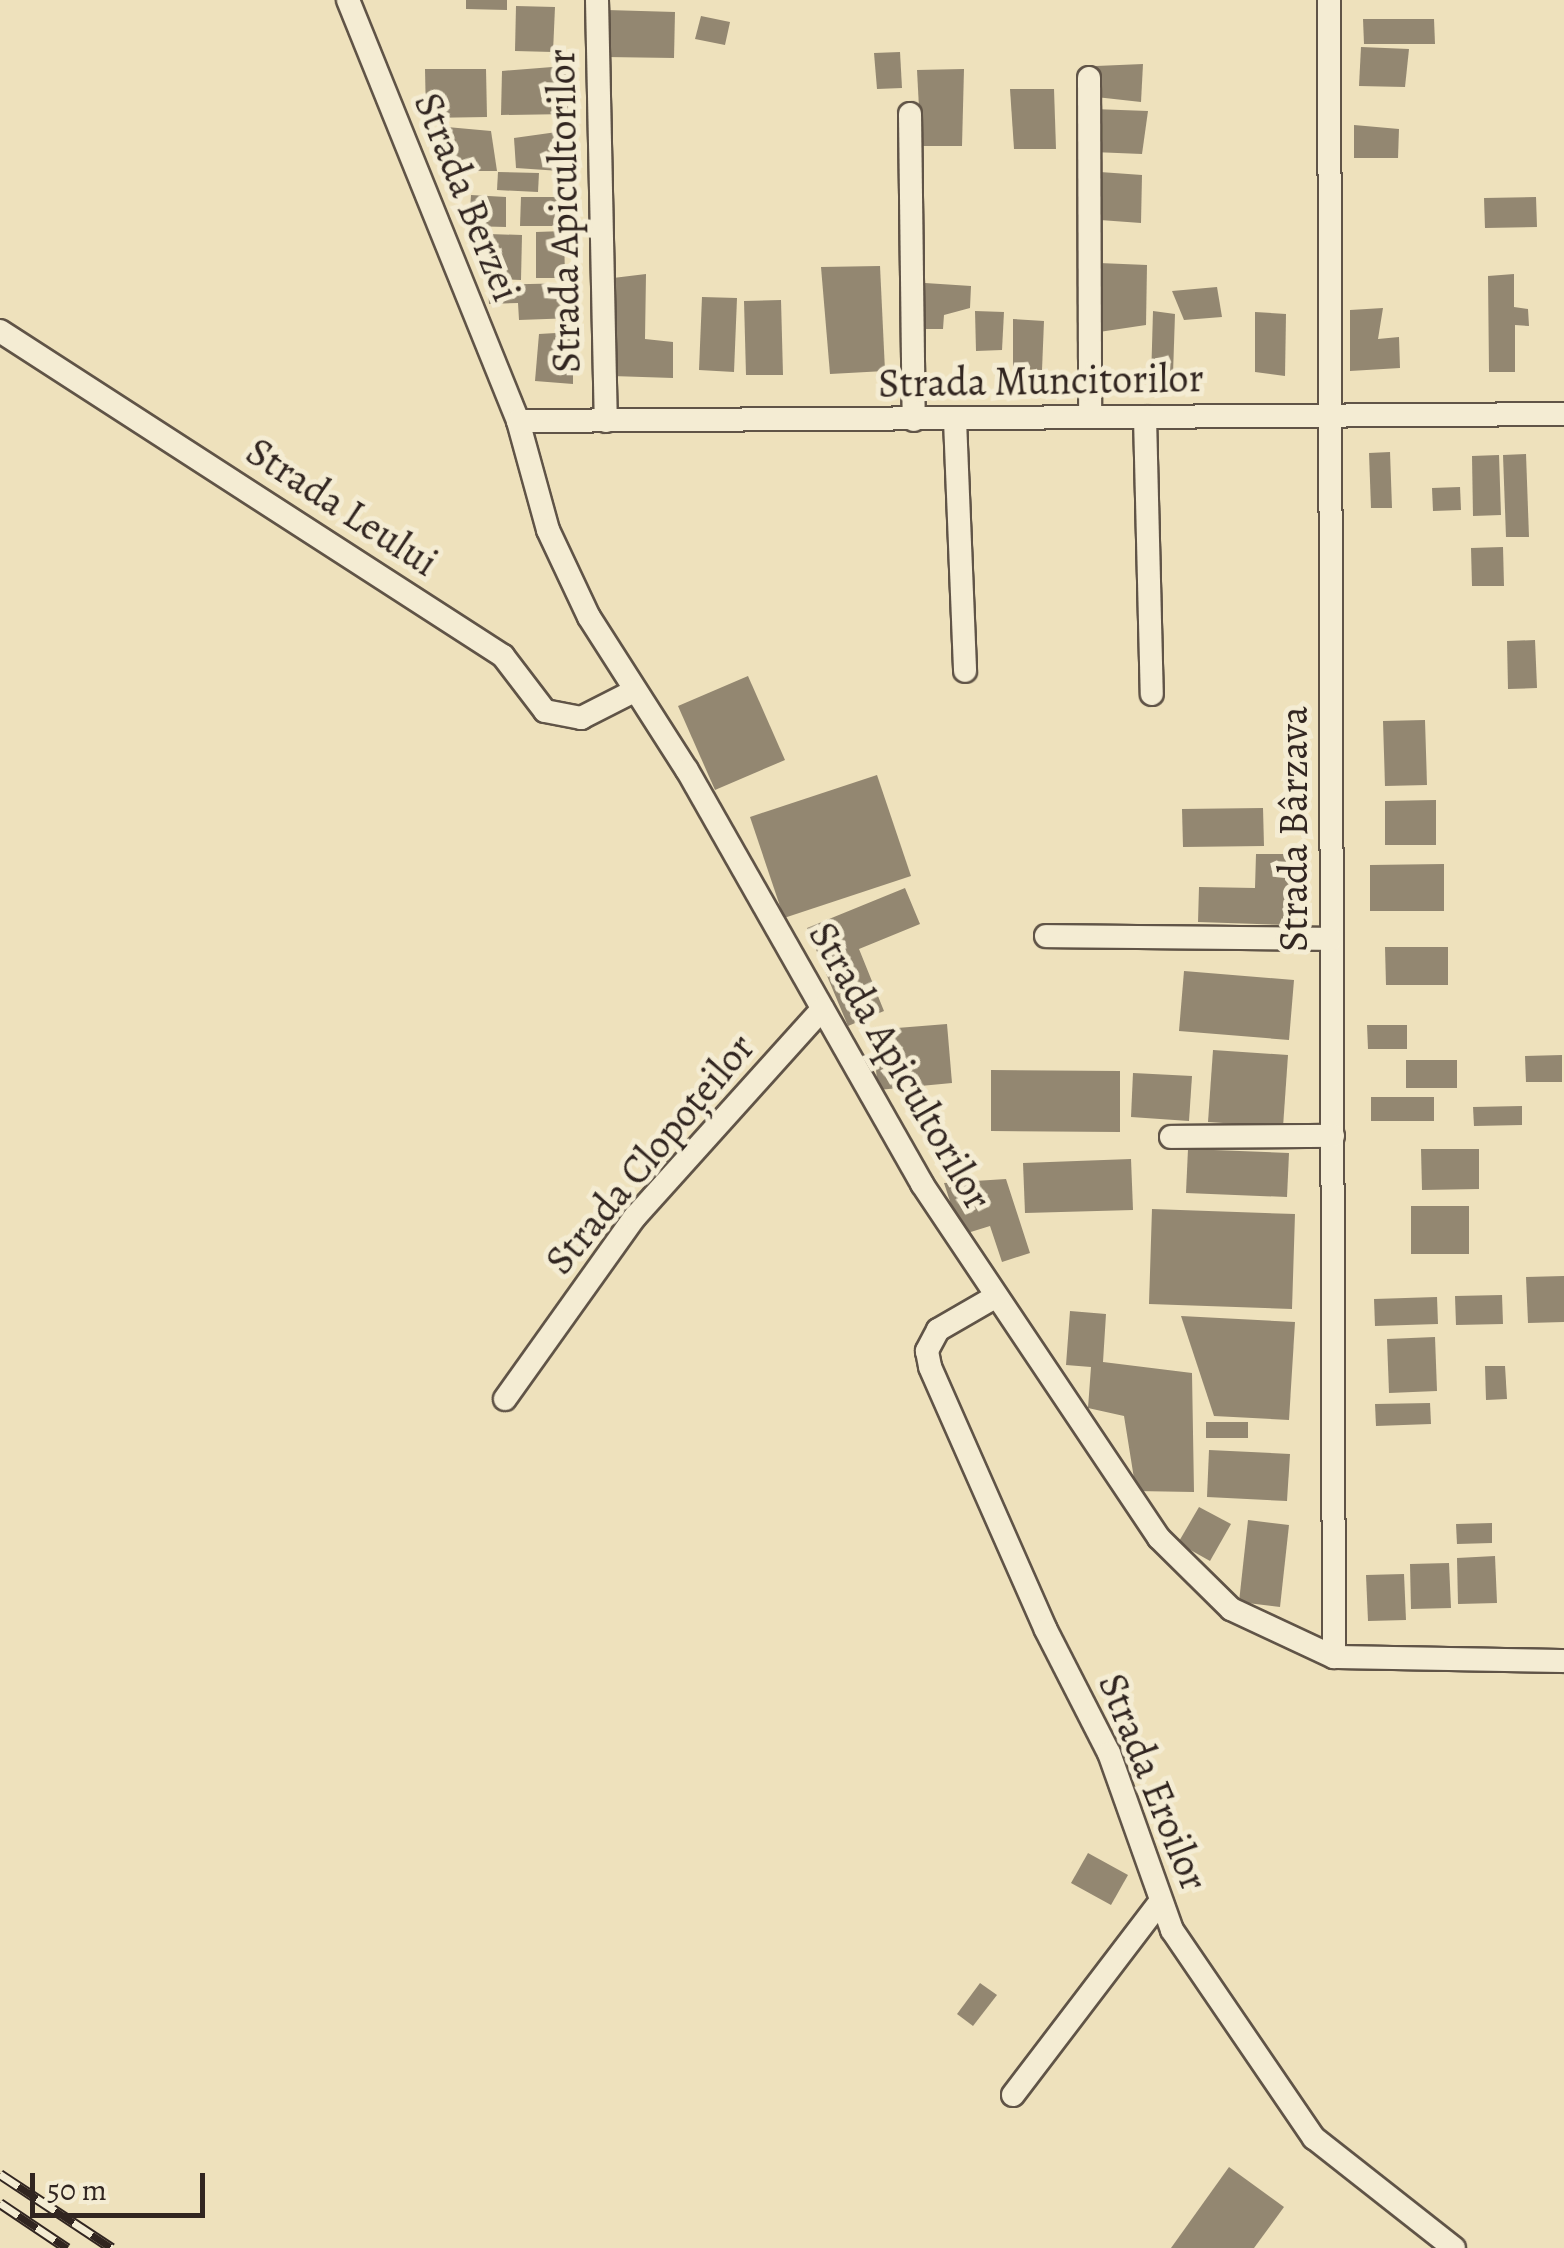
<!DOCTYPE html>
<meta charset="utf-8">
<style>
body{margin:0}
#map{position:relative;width:1564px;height:2248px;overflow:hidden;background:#eee1bc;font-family:Alegreya,serif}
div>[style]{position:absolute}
.building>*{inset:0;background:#938771}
.roads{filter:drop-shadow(2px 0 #605447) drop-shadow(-2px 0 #605447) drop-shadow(0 2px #605447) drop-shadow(0 -2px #605447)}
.minor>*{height:22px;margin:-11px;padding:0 11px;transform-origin:11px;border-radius:11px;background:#f4ecd3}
.rail>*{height:11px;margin-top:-5.5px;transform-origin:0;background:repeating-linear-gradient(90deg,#f4ecd3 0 22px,#312520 0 44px);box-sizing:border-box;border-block:2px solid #312520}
span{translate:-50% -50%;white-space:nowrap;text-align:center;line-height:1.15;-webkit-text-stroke:10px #f4ecd3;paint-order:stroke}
.street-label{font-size:40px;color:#312520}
.scale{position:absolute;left:30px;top:2173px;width:175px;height:45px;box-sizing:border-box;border:5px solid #312520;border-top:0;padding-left:12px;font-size:30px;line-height:35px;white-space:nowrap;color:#312520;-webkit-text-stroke:8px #f4ecd3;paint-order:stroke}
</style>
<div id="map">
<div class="building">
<div style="clip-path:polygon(466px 0,507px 0,507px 10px,466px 9px)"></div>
<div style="clip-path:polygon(516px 6px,555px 7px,553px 52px,515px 51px)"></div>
<div style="clip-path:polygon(607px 10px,675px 12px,674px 58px,606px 57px)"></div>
<div style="clip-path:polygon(701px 16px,730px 22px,725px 45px,695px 39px)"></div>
<div style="clip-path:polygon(1363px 19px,1434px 19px,1435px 44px,1364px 44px)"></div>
<div style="clip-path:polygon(1361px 47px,1409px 49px,1405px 87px,1359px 86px)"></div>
<div style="clip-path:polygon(900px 52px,902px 88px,877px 89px,874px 53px)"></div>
<div style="clip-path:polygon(1143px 64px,1141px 102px,1096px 97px,1096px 66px)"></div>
<div style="clip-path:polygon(565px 66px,569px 114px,501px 115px,502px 71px)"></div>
<div style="clip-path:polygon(425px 69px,486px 69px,487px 117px,426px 118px)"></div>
<div style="clip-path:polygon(964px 69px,962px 146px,921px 146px,917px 70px)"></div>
<div style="clip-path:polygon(1010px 89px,1054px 89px,1056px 149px,1014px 149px)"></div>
<div style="clip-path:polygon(1093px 109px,1148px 111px,1142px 154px,1093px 152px)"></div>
<div style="clip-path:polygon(1354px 125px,1399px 129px,1398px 158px,1354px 158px)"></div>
<div style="clip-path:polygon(447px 127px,491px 131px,497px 171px,449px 171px)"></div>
<div style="clip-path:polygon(557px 132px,560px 171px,516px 168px,514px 138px)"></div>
<div style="clip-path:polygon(498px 172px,539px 173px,538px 192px,497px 190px)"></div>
<div style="clip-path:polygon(1100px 172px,1142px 175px,1141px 223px,1100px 220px)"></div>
<div style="clip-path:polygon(471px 195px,506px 197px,506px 227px,469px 226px)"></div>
<div style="clip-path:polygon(521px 197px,557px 197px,561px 226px,520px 226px)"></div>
<div style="clip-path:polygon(1536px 197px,1537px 227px,1485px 228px,1484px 198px)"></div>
<div style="clip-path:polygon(564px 231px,565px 278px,536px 278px,536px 232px)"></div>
<div style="clip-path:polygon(489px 234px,522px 235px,521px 280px,487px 279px)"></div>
<div style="clip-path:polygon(1099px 263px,1147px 265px,1146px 325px,1099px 332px)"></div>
<div style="clip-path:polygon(880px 266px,885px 371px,830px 374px,821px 267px)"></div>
<div style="clip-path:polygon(646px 274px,645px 339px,673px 342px,673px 378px,612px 376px,613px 278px)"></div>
<div style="clip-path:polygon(1514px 274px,1514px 307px,1528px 309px,1529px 326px,1515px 325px,1515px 372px,1489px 372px,1488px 276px)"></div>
<div style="clip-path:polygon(573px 283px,574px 318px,519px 320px,518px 303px,489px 304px,488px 285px)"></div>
<div style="clip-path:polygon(925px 283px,971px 286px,970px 308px,944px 315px,943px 329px,925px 329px)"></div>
<div style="clip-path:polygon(1217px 287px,1222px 317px,1184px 320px,1172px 291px)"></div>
<div style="clip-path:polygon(702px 297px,737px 298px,734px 372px,699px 370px)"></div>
<div style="clip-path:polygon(781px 300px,783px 375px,746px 375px,744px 301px)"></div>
<div style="clip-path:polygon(1383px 308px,1378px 339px,1399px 337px,1400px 368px,1350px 371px,1350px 310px)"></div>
<div style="clip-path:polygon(975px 311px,1004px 312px,1002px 350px,976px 351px)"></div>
<div style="clip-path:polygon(1153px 311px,1175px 314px,1173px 374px,1151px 381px)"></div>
<div style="clip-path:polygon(1255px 312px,1286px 314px,1285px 376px,1255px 372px)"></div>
<div style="clip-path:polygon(1013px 319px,1044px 321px,1042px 370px,1013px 369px)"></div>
<div style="clip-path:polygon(573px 332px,573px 384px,535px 381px,539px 334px)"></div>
<div style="clip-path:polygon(1390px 452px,1392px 508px,1371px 508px,1369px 453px)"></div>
<div style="clip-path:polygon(1526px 454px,1529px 537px,1506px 537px,1503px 455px)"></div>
<div style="clip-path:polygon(1499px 455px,1501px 515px,1473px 516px,1472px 456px)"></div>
<div style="clip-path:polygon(1460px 487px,1461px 510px,1433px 511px,1432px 488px)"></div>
<div style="clip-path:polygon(1503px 547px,1504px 586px,1472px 586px,1471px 548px)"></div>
<div style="clip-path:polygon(1535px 640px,1537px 688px,1508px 689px,1507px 641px)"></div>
<div style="clip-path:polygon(748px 676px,785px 760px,715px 790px,678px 706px)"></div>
<div style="clip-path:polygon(1425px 720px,1427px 785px,1385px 786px,1383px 721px)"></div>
<div style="clip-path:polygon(877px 775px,911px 876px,784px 918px,750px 817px)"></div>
<div style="clip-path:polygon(1436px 800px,1436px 845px,1385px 845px,1385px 801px)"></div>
<div style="clip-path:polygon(1263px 808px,1264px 846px,1183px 847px,1182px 809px)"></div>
<div style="clip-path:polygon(1256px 854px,1290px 854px,1288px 925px,1198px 922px,1199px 887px,1255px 888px)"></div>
<div style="clip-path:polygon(1444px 864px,1444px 911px,1370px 911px,1370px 865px)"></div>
<div style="clip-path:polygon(905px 888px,920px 924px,859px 949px,884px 1011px,848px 1026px,807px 928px)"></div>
<div style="clip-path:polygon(1385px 947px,1448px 947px,1448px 985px,1386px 985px)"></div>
<div style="clip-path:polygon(1184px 971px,1294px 980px,1289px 1040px,1179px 1031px)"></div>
<div style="clip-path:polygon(947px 1024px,952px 1083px,878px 1090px,872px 1030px)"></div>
<div style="clip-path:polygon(1367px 1025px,1407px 1025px,1407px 1049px,1368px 1049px)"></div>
<div style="clip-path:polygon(1213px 1050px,1288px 1055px,1283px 1127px,1208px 1122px)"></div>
<div style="clip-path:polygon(1562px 1055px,1562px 1082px,1526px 1082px,1525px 1056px)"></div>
<div style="clip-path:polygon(1406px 1060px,1457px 1060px,1457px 1088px,1406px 1088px)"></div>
<div style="clip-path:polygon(991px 1070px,1120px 1071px,1120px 1132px,991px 1131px)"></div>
<div style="clip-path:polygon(1133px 1073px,1192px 1076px,1189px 1121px,1131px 1117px)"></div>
<div style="clip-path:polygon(1371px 1097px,1434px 1097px,1434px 1121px,1371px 1121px)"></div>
<div style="clip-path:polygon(1522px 1106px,1522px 1125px,1474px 1126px,1473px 1107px)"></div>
<div style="clip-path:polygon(1188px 1149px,1289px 1153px,1287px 1197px,1186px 1193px)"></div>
<div style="clip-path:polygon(1421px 1149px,1479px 1149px,1479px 1189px,1422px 1190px)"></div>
<div style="clip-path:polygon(1131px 1159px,1133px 1210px,1025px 1213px,1023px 1163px)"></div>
<div style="clip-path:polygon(1006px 1179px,1030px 1253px,1002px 1262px,990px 1226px,961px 1235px,944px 1183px)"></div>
<div style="clip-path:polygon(1411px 1206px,1469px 1206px,1469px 1254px,1411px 1254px)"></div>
<div style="clip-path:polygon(1152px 1209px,1295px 1214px,1292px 1309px,1149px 1304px)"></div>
<div style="clip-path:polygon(1564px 1276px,1564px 1322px,1528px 1323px,1526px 1277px)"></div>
<div style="clip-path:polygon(1502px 1295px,1503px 1324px,1456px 1325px,1455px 1296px)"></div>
<div style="clip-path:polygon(1437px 1297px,1438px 1324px,1375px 1326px,1374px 1299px)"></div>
<div style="clip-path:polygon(1070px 1311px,1106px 1314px,1103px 1362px,1192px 1373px,1194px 1492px,1136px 1491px,1124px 1416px,1088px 1408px,1091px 1367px,1066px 1365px)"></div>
<div style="clip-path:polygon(1181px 1316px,1295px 1322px,1289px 1420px,1214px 1416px)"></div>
<div style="clip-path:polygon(1435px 1337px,1437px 1391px,1389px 1393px,1387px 1339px)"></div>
<div style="clip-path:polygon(1485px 1366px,1505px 1366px,1507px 1399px,1486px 1400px)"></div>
<div style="clip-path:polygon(1430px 1403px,1431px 1424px,1376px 1426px,1375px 1404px)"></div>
<div style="clip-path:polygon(1206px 1422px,1248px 1422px,1248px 1438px,1206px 1438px)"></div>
<div style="clip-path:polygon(1209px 1450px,1290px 1454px,1287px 1501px,1207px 1497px)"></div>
<div style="clip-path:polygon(1199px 1507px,1231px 1524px,1210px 1561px,1178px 1543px)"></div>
<div style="clip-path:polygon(1248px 1520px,1289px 1525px,1280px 1607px,1239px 1602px)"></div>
<div style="clip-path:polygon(1492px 1523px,1492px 1543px,1457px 1544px,1456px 1524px)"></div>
<div style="clip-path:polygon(1495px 1556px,1497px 1603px,1458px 1604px,1457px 1558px)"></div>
<div style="clip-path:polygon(1449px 1563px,1451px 1608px,1411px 1609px,1410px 1564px)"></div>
<div style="clip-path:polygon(1404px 1574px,1406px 1620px,1368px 1621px,1366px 1575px)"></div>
<div style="clip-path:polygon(1088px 1853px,1128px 1875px,1111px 1905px,1071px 1883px)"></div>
<div style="clip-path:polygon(980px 1983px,997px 1995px,973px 2026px,957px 2014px)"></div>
<div style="clip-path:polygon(1229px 2167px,1284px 2207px,1254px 2248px,1171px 2248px)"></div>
</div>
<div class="roads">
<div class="minor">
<div style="left:348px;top:0;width:454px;rotate:68deg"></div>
<div style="left:518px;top:421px;width:113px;rotate:74.6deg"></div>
<div style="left:548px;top:530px;width:96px;rotate:64.8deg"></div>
<div style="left:589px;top:617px;width:182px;rotate:57.4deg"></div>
<div style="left:687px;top:770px;width:476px;rotate:60.4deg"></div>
<div style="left:922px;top:1184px;width:426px;rotate:56.2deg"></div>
<div style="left:1159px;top:1538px;width:101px;rotate:44.6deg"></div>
<div style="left:1231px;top:1609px;width:114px;rotate:25deg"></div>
<div style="left:1334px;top:1657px;width:230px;rotate:1deg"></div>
<div style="left:597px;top:0;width:421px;rotate:88.8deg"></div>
<div style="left:1329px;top:0;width:1657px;rotate:89.83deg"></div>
<div style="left:1089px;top:78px;width:339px;rotate:89.8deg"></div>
<div style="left:910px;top:114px;width:306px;rotate:89.3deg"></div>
<div style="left:0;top:331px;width:599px;rotate:32.87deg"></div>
<div style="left:503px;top:656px;width:69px;rotate:52.6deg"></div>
<div style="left:545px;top:711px;width:37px;rotate:11deg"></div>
<div style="left:581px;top:718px;width:59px;rotate:-27deg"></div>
<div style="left:1145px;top:417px;width:277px;rotate:88.6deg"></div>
<div style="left:955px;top:420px;width:251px;rotate:87.7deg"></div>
<div style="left:518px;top:421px;width:1046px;rotate:-0.38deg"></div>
<div style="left:1046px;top:936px;width:286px;rotate:0.6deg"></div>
<div style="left:1171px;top:1137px;width:162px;rotate:-0.4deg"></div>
<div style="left:995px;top:1297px;width:66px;rotate:149.9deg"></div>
<div style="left:938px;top:1330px;width:24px;rotate:118deg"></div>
<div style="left:927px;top:1351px;width:16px;rotate:79deg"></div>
<div style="left:930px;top:1367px;width:287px;rotate:66.2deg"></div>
<div style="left:1046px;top:1630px;width:138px;rotate:62.9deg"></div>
<div style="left:1109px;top:1753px;width:188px;rotate:70.4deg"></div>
<div style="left:1172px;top:1930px;width:252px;rotate:55.7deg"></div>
<div style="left:1314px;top:2138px;width:178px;rotate:38.2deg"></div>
<div style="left:505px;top:1399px;width:224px;rotate:-54.5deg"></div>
<div style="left:635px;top:1217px;width:280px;rotate:-48deg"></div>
<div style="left:1013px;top:2095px;width:244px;rotate:-52.7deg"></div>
</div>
</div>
<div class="rail">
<div style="left:0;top:2174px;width:134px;rotate:33.5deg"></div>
<div style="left:0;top:2203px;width:81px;rotate:33.9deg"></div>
</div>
<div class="street-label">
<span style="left:467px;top:197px;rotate:68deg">Strada Berzei</span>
<span style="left:564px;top:211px;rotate:-91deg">Strada Apicultorilor</span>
<span style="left:1041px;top:381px;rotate:-1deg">Strada Muncitorilor</span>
<span style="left:342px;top:507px;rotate:33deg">Strada Leului</span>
<span style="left:1294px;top:829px;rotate:-90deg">Strada Bârzava</span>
<span style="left:900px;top:1066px;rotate:60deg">Strada Apicultorilor</span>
<span style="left:650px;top:1154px;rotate:-50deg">Strada Clopoțeilor</span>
<span style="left:1153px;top:1782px;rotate:68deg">Strada Eroilor</span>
</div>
<div class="scale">50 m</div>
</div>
